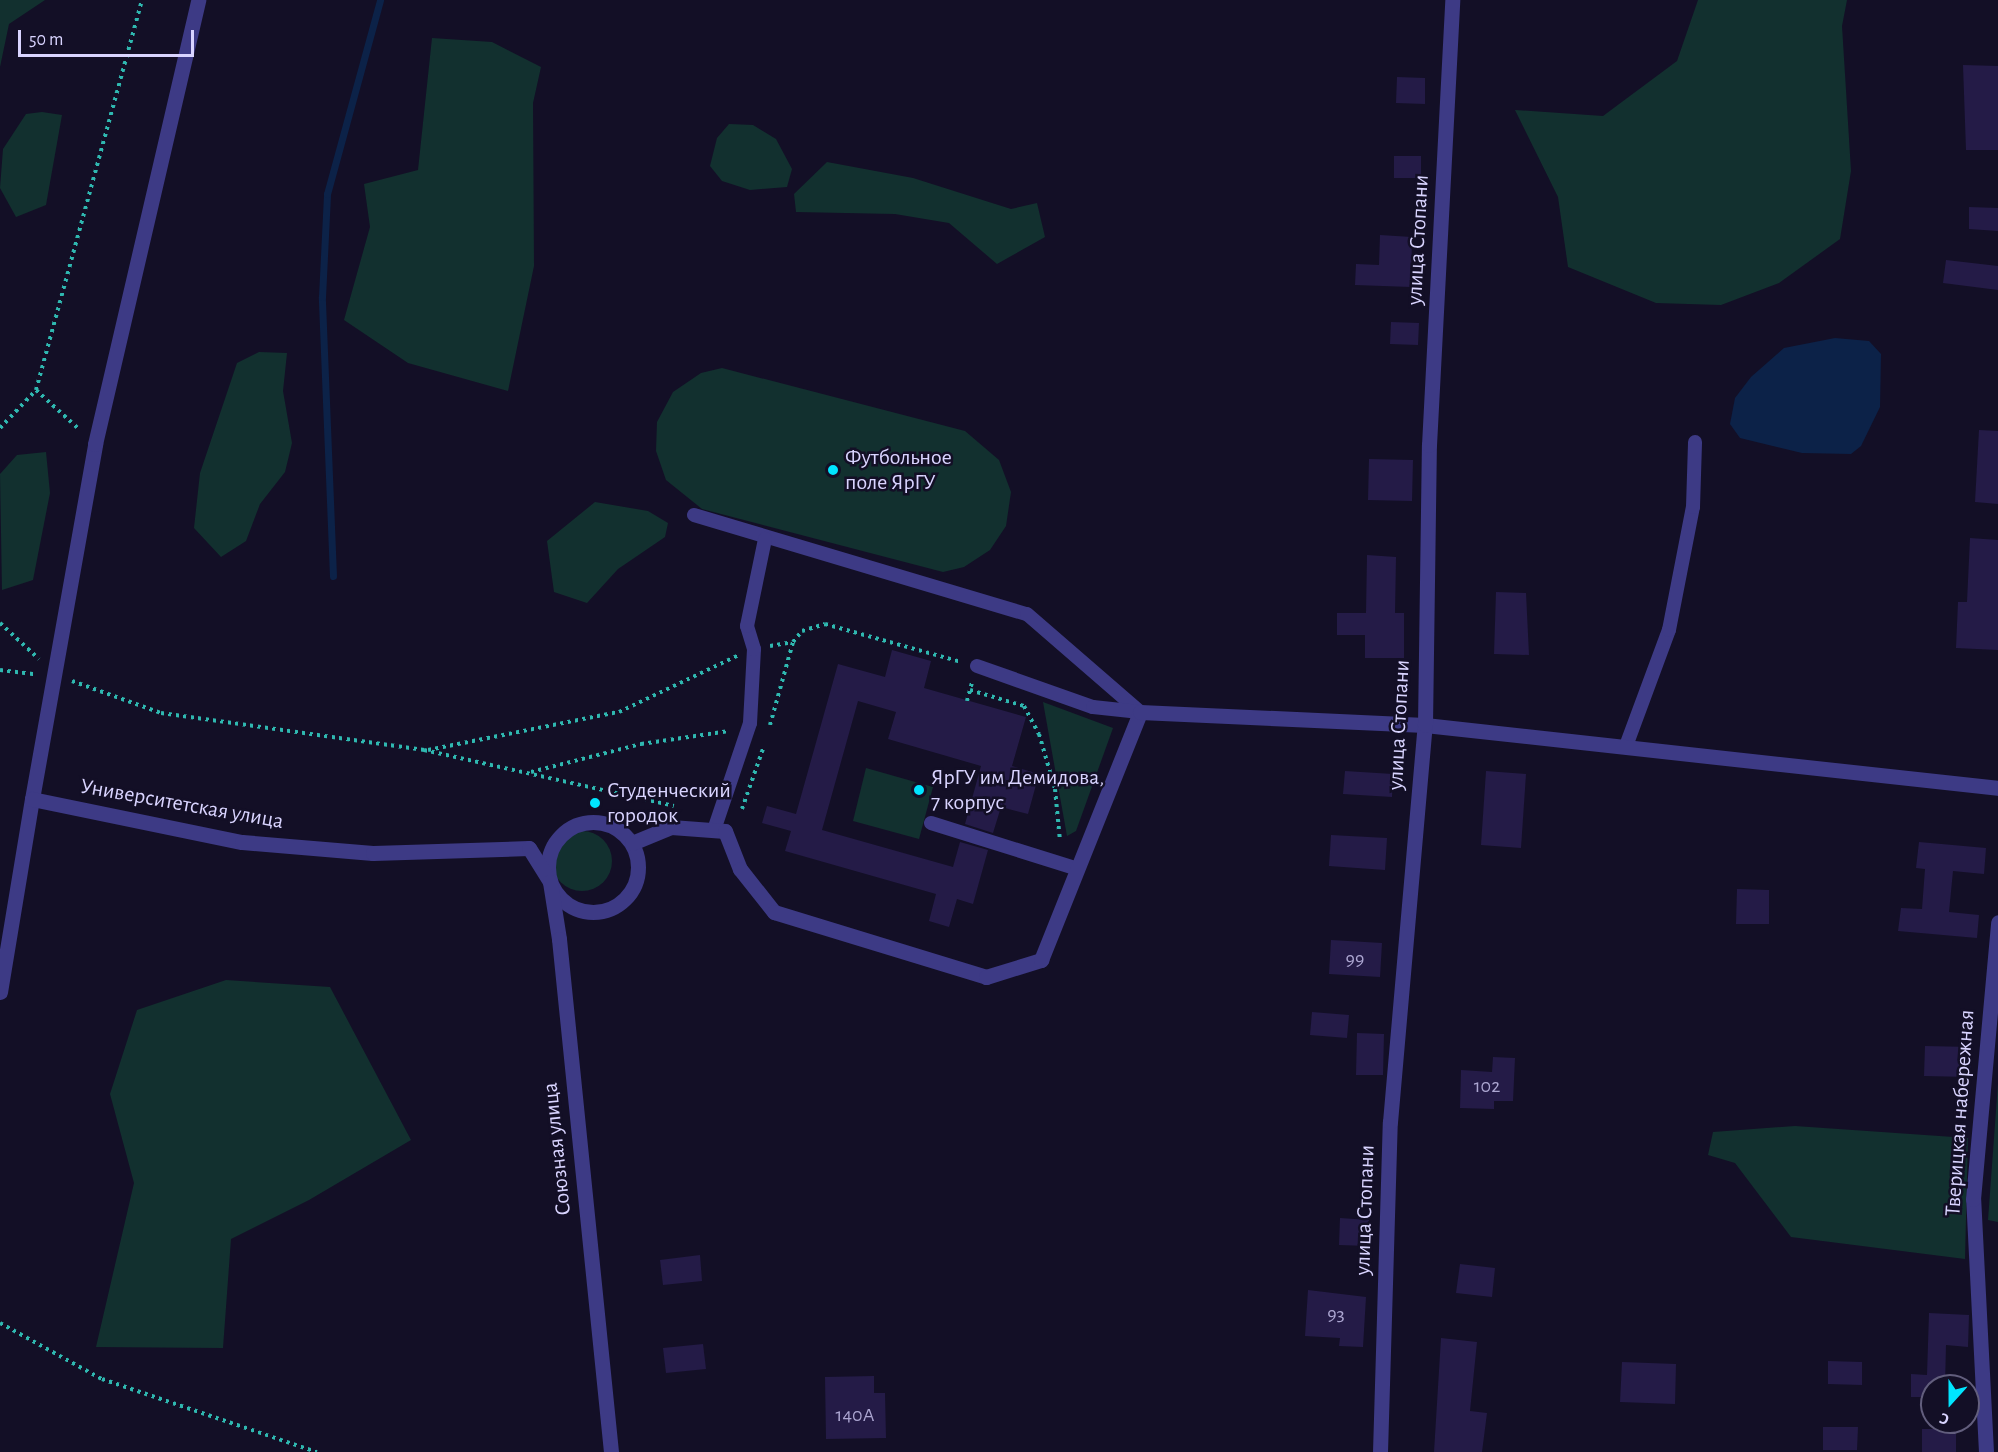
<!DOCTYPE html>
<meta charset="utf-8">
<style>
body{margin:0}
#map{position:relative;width:1998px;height:1452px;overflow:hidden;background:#130f26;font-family:"Alegreya Sans",sans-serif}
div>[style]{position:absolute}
.green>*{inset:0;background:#12302f}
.round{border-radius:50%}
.water>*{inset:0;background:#0c2248}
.stream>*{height:7px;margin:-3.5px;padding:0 3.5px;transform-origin:3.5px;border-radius:3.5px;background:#0c2248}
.building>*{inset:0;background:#241b47}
.path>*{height:4px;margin-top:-2px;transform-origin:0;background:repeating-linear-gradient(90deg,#2fb8b0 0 3px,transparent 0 7.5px)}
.service>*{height:14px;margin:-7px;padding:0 7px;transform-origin:7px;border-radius:7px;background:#3d3a85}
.minor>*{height:15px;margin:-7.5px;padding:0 7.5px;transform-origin:7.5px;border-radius:7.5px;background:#3d3a85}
.minor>.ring{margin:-7.5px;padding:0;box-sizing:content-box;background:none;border:15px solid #3d3a85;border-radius:50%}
.tertiary>*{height:15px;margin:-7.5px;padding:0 7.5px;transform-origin:7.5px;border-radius:7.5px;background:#3d3a85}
.dots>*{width:16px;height:16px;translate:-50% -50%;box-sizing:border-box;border:3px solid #130f26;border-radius:50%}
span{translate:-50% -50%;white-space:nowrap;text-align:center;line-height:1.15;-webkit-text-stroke:5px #130f26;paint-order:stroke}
.number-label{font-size:20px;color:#aca6d1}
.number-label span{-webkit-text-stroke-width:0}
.street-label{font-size:22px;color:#d9d4ff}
.poi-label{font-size:22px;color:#d9d4ff}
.left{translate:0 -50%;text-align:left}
.north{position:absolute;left:1920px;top:1374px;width:60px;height:60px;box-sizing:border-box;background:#130f26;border:2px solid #625e7d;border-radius:50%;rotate:201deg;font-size:16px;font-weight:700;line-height:24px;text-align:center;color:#d9d4ff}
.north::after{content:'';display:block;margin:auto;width:21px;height:27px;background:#00e5ff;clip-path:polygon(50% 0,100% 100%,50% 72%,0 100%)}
.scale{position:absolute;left:18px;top:30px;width:176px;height:27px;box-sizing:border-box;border:3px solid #d9d4ff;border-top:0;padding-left:8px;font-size:18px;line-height:21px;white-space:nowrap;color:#d9d4ff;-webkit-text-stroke:4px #130f26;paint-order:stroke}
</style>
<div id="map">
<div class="green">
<div style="clip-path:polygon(0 0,45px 0,9px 24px,0 67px)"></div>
<div style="clip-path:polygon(1698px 0,1847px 0,1842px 26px,1851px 171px,1840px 239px,1779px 283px,1721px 305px,1656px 303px,1568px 267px,1558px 197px,1515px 110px,1603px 116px,1677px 61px)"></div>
<div style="clip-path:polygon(432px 38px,492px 42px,541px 67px,533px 103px,534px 266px,508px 391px,408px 363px,344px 320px,370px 227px,364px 184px,418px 170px)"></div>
<div style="clip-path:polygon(42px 112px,62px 115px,46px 205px,16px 217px,0 188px,3px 149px,26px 114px)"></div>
<div style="clip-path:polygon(729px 124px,753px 125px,776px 139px,792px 169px,787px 187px,750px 190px,722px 181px,710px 166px,717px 138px)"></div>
<div style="clip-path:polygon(827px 162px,913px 178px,1011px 209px,1037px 203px,1045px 237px,997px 264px,949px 223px,895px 214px,796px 212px,794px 194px)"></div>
<div style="clip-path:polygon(259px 352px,287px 353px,283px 391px,292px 443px,285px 472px,260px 504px,246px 541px,221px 557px,194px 528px,200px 473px,237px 363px)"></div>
<div style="clip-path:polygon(722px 368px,965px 431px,999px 460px,1011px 492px,1006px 526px,990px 550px,964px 567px,943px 572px,702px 509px,666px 480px,656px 451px,657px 422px,673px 392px,701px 373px)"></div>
<div style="clip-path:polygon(46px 452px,50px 493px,33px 580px,2px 590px,0 474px,17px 455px)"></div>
<div style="clip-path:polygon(595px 502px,648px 511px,668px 523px,665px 537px,618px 569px,587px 603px,554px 592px,547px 541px)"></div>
<div style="clip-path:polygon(1043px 702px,1113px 728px,1076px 831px,1067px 836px)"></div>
<div style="clip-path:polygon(866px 768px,933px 787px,919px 839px,853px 821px)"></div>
<div class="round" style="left:552px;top:831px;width:60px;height:60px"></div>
<div style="clip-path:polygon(226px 980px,330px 987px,411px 1140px,309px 1200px,231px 1239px,223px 1348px,96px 1347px,134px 1183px,110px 1094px,137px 1010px)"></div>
<div style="clip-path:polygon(1998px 1083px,1998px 1222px,1988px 1220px)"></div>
<div style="clip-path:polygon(1795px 1126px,1968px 1138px,1965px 1259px,1791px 1237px,1735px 1163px,1708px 1155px,1713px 1132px)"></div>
</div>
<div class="water">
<div style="clip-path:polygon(1835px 338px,1869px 341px,1881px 354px,1880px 407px,1861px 446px,1851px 454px,1802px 453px,1740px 438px,1730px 424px,1735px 398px,1751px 377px,1784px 348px)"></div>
</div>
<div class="stream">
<div style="left:333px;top:576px;width:279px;rotate:-92.3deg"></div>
<div style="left:322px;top:297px;width:103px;rotate:-87.2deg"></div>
<div style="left:327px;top:194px;width:201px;rotate:-74.7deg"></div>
</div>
<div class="building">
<div style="clip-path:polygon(1963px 65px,1998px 66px,1998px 150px,1966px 150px)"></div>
<div style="clip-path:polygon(1397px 77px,1425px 78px,1425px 104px,1396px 103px)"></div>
<div style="clip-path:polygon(1394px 156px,1421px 156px,1421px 178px,1394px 178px)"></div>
<div style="clip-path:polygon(1969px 207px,1998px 208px,1998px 231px,1969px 229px)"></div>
<div style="clip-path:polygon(1380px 235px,1412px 237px,1411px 287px,1355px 285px,1356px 264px,1379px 265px)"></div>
<div style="clip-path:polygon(1946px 260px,1998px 266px,1998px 290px,1943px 283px)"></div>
<div style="clip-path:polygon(1391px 322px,1419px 323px,1418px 345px,1390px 344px)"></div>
<div style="clip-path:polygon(1979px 430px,1998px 431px,1998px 504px,1975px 502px)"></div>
<div style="clip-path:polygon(1369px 459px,1413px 460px,1412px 501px,1368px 500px)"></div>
<div style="clip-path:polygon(1970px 538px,1998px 540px,1998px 650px,1956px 648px,1958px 602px,1967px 602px)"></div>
<div style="clip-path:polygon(1367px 555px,1396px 557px,1395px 613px,1404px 613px,1404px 658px,1365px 658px,1365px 635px,1337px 635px,1337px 613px,1366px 613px)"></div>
<div style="clip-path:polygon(1496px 592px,1526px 593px,1529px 655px,1494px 654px)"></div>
<div style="clip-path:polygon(892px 650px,931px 661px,924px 688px,1026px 717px,1012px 766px,1039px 774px,1028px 814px,1001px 807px,993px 833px,965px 824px,981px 766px,888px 739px,896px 712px,858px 701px,822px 830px,953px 867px,960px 842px,988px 850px,973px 904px,957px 899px,949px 927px,929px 921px,936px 894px,785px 851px,791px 831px,762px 823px,767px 806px,796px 814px,838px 664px,885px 677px)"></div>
<div style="clip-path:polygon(1345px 771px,1393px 774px,1392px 797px,1343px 794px)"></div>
<div style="clip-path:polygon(1486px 771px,1526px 774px,1521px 848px,1481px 845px)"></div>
<div style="clip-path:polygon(1331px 835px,1387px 838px,1385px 870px,1329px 866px)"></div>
<div style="clip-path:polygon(1919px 842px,1986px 848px,1984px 874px,1953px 871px,1949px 912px,1979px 915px,1977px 938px,1898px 931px,1901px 908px,1922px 909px,1925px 869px,1916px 868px)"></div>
<div style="clip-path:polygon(1737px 889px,1769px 890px,1769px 924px,1736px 924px)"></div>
<div style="clip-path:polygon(1331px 940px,1382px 943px,1380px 977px,1329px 974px)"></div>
<div style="clip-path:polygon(1312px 1012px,1349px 1015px,1347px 1038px,1310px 1035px)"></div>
<div style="clip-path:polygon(1357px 1033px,1384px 1034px,1383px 1075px,1356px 1075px)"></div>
<div style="clip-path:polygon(1925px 1046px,1971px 1047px,1970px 1077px,1924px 1076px)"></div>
<div style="clip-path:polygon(1493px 1057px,1515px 1058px,1513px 1101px,1494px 1101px,1494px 1109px,1460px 1108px,1461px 1070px,1492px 1072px)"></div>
<div style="clip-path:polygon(1340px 1218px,1369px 1220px,1368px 1246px,1339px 1245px)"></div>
<div style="clip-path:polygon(700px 1255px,702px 1281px,663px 1285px,660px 1260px)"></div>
<div style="clip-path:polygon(1460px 1264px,1495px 1268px,1492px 1297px,1456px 1293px)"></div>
<div style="clip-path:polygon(1308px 1290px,1366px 1297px,1363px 1347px,1339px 1346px,1340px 1338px,1305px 1336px)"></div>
<div style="clip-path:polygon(1929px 1313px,1969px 1315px,1968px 1347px,1946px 1345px,1945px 1386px,1932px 1386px,1932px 1397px,1911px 1397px,1911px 1374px,1927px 1375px)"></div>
<div style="clip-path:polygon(1441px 1338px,1477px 1342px,1470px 1411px,1487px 1413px,1482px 1452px,1434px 1452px)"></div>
<div style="clip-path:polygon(703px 1344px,706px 1369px,666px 1373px,663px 1348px)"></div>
<div style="clip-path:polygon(1828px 1361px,1862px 1362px,1862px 1385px,1828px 1384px)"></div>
<div style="clip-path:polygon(1622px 1362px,1676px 1364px,1675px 1404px,1620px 1402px)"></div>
<div style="clip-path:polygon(874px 1376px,874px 1393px,885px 1393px,886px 1438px,826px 1439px,825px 1377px)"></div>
<div style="clip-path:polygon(1823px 1427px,1858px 1427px,1857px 1450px,1823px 1450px)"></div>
<div style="clip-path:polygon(1922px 1429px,1956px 1429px,1956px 1452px,1922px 1452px)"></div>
</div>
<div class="path">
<div style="left:36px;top:390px;width:59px;rotate:42.3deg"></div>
<div style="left:0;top:428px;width:52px;rotate:-46.5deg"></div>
<div style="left:36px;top:390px;width:404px;rotate:-74.8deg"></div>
<div style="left:0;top:623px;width:53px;rotate:42.7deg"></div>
<div style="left:770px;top:646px;width:22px;rotate:-10deg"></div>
<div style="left:0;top:670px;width:35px;rotate:7deg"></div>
<div style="left:72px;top:681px;width:95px;rotate:19.8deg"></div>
<div style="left:161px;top:713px;width:266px;rotate:8deg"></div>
<div style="left:424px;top:750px;width:256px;rotate:12.6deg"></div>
<div style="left:970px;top:690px;width:56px;rotate:16.5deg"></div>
<div style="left:1024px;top:706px;width:32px;rotate:62deg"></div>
<div style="left:1039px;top:734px;width:57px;rotate:73.8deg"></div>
<div style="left:1055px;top:789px;width:52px;rotate:84.5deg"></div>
<div style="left:967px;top:701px;width:20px;rotate:-75deg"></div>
<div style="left:770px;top:725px;width:86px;rotate:-74.5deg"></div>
<div style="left:793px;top:642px;width:14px;rotate:-51deg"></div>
<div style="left:802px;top:631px;width:24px;rotate:-17deg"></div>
<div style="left:825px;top:624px;width:141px;rotate:15.6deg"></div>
<div style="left:428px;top:750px;width:195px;rotate:-11.3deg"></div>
<div style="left:619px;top:712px;width:131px;rotate:-25.4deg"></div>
<div style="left:531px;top:772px;width:114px;rotate:-14.3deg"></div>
<div style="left:641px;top:744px;width:89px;rotate:-8.4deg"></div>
<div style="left:742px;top:809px;width:67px;rotate:-70.8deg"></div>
<div style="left:0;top:1323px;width:116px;rotate:28.8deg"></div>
<div style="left:102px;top:1379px;width:227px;rotate:18.8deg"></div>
</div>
<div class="service">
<div style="left:694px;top:515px;width:347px;rotate:16.6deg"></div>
<div style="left:1027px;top:614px;width:150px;rotate:40.9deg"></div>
<div style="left:977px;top:666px;width:123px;rotate:19.5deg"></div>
<div style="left:1093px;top:707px;width:47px;rotate:6.1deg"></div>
<div style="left:1626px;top:746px;width:124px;rotate:-69.7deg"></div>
<div style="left:1669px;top:630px;width:125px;rotate:-79deg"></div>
<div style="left:1693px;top:507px;width:65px;rotate:-88.2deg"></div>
<div style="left:931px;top:823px;width:154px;rotate:17.4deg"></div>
<div style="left:714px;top:830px;width:113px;rotate:-71.4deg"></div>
<div style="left:750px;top:723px;width:74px;rotate:-86.9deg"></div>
<div style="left:754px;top:649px;width:24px;rotate:-107deg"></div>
<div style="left:747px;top:626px;width:89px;rotate:-78.3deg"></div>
</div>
<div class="minor">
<div style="left:32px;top:799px;width:361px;rotate:-79.9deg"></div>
<div style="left:95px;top:444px;width:456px;rotate:-76.9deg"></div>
<div class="ring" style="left:548px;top:822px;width:75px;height:75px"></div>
<div style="left:632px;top:843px;width:42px;rotate:-22.3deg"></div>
<div style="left:671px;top:827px;width:54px;rotate:4.2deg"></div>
<div style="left:725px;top:831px;width:41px;rotate:68.5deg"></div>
<div style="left:740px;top:869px;width:55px;rotate:51.7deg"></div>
<div style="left:774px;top:912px;width:222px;rotate:17deg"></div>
<div style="left:986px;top:977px;width:58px;rotate:-17.2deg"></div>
<div style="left:1041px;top:960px;width:267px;rotate:-68.2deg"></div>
<div style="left:1140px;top:712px;width:285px;rotate:2.6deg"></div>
<div style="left:1425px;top:725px;width:576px;rotate:6.27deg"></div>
<div style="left:1380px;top:1452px;width:330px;rotate:-88.3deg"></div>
<div style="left:1390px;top:1122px;width:399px;rotate:-85deg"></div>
<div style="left:1425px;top:725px;width:280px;rotate:-89.2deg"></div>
<div style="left:1429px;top:445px;width:446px;rotate:-87deg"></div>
<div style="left:1986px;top:1452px;width:253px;rotate:-92.9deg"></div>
<div style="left:1973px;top:1199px;width:278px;rotate:-84.8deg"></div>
</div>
<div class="tertiary">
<div style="left:0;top:992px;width:196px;rotate:-80.6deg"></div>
<div style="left:32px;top:799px;width:214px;rotate:11.6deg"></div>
<div style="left:242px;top:842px;width:131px;rotate:4.8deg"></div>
<div style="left:373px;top:853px;width:156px;rotate:-1.8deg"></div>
<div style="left:529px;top:848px;width:40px;rotate:58deg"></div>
<div style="left:550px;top:882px;width:58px;rotate:81deg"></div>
<div style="left:559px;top:939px;width:516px;rotate:84.21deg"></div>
</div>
<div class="dots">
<div style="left:833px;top:470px;background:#00e5ff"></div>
<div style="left:919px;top:790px;background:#00e5ff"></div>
<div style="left:595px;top:803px;background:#00e5ff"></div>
</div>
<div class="number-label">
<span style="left:1355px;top:959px">99</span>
<span style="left:1487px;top:1086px">102</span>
<span style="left:1336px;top:1314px">93</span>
<span style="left:855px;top:1415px">140А</span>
</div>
<div class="street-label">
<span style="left:1418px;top:240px;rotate:-87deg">улица Стопани</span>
<span style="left:1399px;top:725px;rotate:-87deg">улица Стопани</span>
<span style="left:182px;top:804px;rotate:10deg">Университетская улица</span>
<span style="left:1960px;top:1113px;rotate:-86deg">Тверицкая набережная</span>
<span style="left:557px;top:1149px;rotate:-96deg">Союзная улица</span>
<span style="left:1365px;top:1210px;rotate:-88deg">улица Стопани</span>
</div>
<div class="poi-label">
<span class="left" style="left:845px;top:470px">Футбольное<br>поле ЯрГУ</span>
<span class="left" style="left:931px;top:790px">ЯрГУ им Демидова,<br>7 корпус</span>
<span class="left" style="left:607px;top:803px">Студенческий<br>городок</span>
</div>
<div class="north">С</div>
<div class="scale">50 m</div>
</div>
